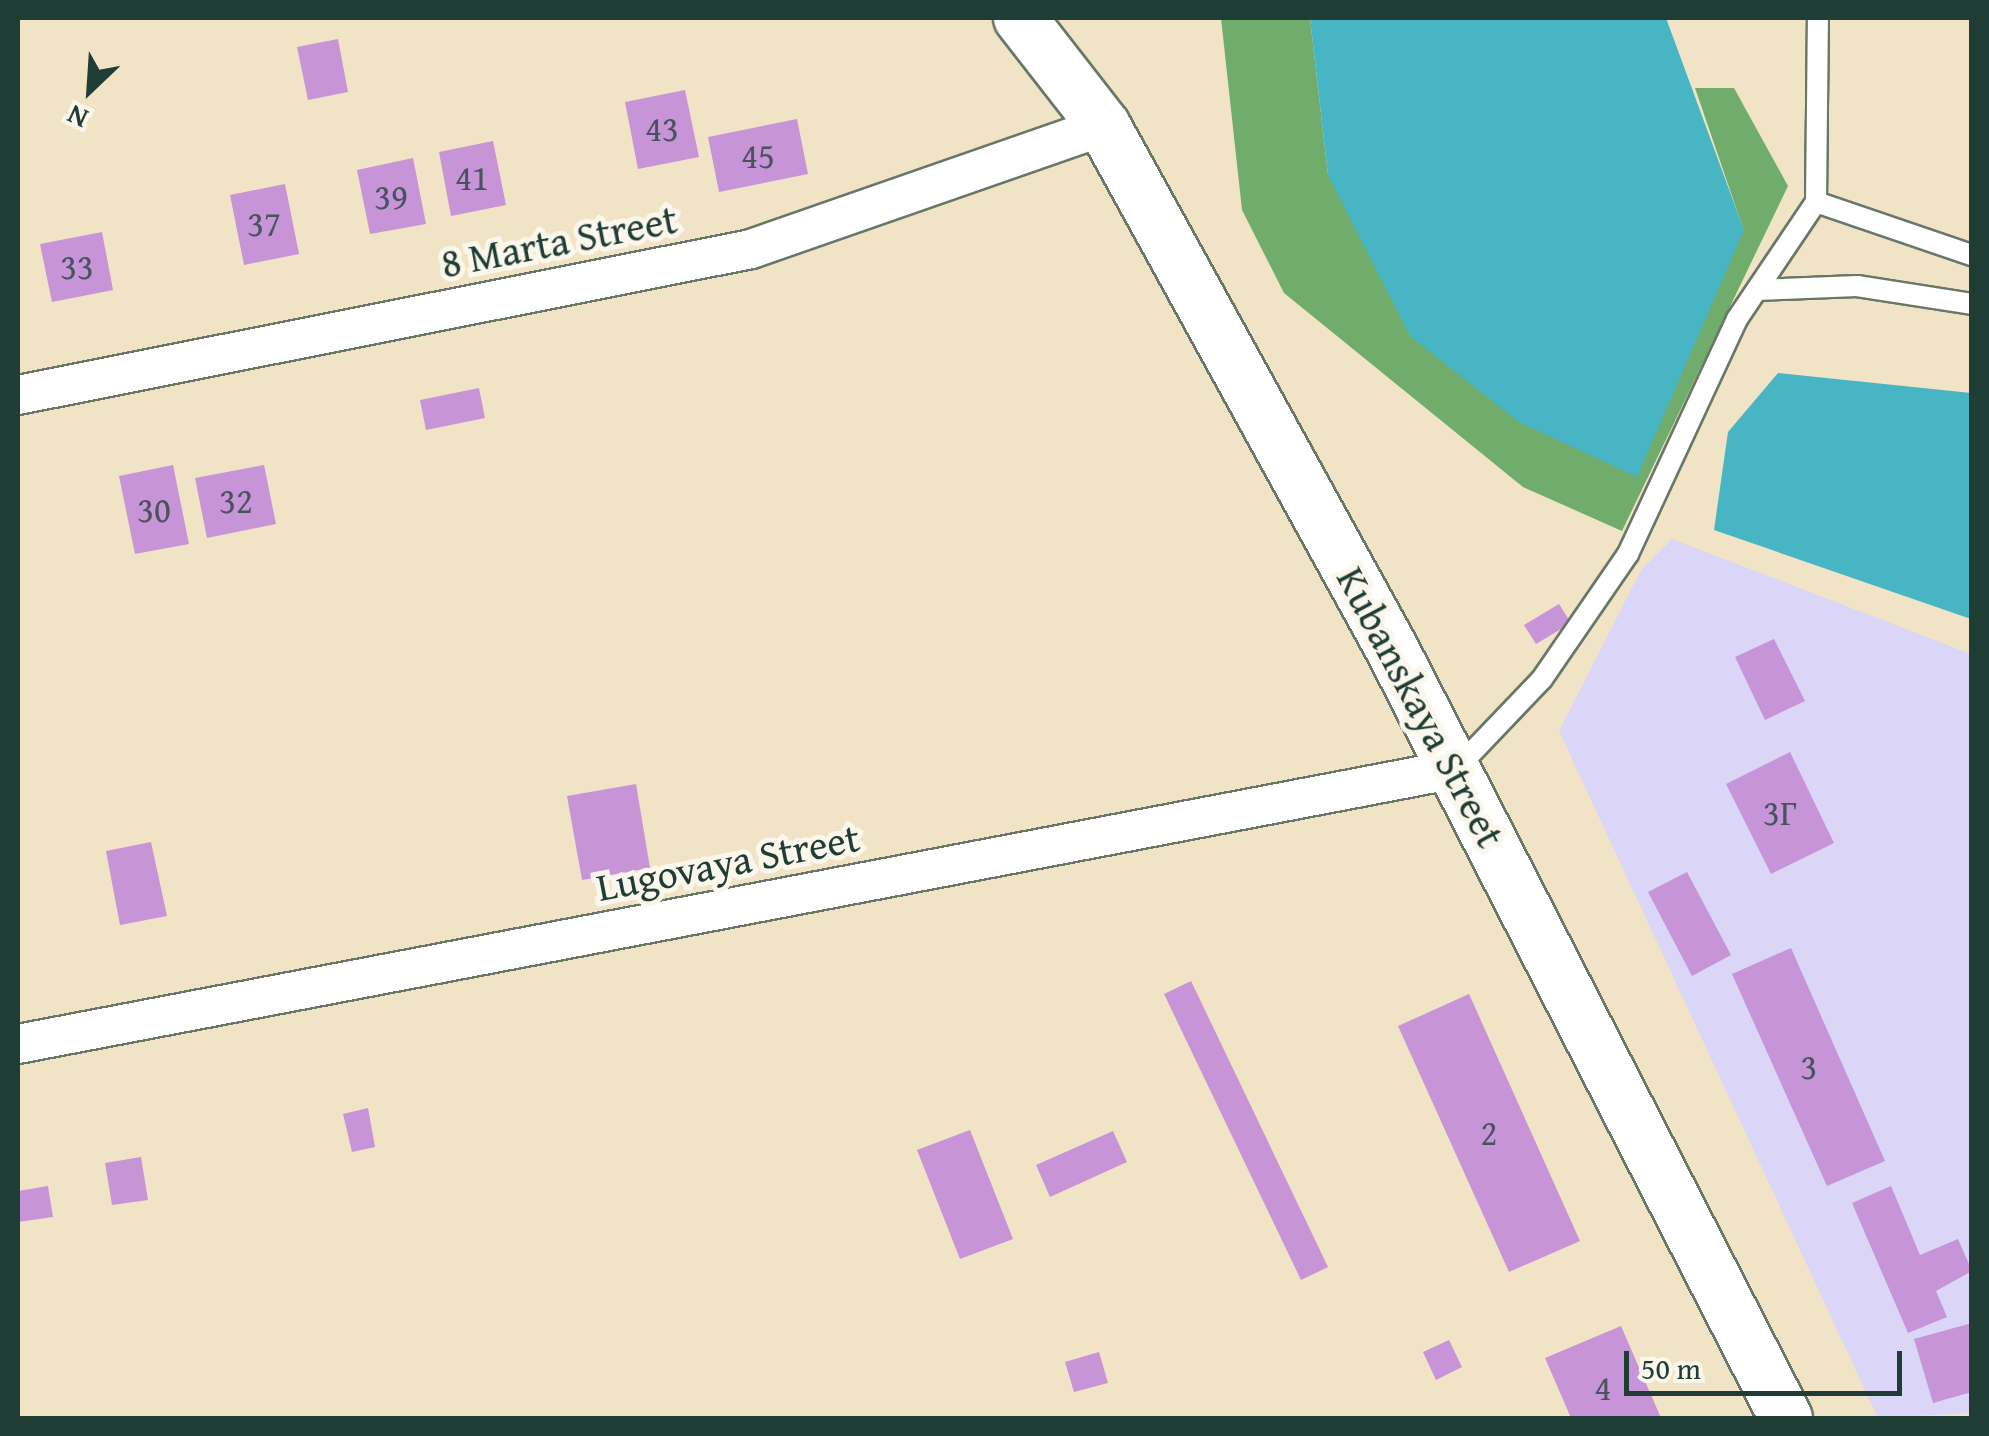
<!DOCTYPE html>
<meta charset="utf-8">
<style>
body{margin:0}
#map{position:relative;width:1989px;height:1436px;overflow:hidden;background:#f1e3c6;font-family:"Gentium Book Plus",serif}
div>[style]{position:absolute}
.built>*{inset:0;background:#dbd6f7}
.forest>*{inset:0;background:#70ac6c}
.water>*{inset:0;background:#48b5c5}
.building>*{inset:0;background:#c794d7}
.roads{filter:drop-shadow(2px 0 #687767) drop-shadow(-2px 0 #687767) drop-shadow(0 2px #687767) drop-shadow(0 -2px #687767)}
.service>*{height:20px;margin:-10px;padding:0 10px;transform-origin:10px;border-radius:10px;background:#fff}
.minor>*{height:38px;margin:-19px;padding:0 19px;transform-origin:19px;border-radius:19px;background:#fff}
.secondary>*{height:52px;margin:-26px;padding:0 26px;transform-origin:26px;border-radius:26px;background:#fff}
span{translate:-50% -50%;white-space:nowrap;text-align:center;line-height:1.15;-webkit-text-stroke:10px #fbf7ec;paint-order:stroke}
.number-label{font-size:35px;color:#49535d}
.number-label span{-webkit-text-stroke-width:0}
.street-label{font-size:40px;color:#1f3d34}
.frame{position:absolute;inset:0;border:20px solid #1f3d34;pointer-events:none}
.north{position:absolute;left:40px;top:40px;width:100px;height:100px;-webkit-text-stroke:8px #fbf7ec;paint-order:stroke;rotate:205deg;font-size:28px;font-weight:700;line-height:40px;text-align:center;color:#1f3d34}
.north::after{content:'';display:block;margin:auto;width:35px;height:45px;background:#1f3d34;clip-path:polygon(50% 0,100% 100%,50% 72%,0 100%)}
.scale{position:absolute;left:1624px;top:1351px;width:278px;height:45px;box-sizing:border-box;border:5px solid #1f3d34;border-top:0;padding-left:12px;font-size:30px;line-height:35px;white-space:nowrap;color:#1f3d34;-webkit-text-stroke:8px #fbf7ec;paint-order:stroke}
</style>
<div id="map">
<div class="built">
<div style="clip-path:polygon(1672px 539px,1971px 654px,1971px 1413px,1878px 1418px,1559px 731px,1641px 570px)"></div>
</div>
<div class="forest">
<div style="clip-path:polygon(1221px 18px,1310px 18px,1328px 175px,1744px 231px,1695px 88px,1734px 88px,1788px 186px,1622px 531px,1523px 487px,1284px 293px,1242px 210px)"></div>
</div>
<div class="water">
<div style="clip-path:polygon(1310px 18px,1666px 18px,1744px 230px,1637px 477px,1519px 422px,1410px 336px,1328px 175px)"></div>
<div style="clip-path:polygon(1778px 373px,1971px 393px,1971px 619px,1714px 530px,1728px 432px)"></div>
</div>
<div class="building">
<div style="clip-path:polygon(338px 39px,348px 92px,308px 100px,297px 47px)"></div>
<div style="clip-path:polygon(685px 90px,699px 157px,638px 169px,625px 102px)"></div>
<div style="clip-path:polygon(797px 119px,808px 174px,719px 192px,708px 137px)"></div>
<div style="clip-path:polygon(493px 141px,506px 205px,451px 216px,439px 152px)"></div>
<div style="clip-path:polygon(413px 158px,426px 224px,370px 234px,357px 170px)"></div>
<div style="clip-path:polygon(285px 184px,299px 254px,244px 265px,230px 195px)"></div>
<div style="clip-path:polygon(102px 232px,113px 290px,52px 302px,40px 244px)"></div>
<div style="clip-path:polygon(479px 388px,485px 418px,426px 430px,420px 400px)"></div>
<div style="clip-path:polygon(173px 465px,189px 544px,135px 554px,119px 476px)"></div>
<div style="clip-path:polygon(264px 465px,276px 524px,207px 538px,195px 478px)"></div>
<div style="clip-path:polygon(1559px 604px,1571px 623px,1536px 644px,1524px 625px)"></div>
<div style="clip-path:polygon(1774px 639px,1805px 701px,1765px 720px,1735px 657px)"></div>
<div style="clip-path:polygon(1790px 752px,1834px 843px,1771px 874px,1726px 784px)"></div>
<div style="clip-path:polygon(636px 784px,650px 868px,582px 880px,567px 796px)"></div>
<div style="clip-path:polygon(151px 842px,167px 916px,120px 925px,106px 851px)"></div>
<div style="clip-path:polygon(1687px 872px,1731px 955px,1692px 976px,1648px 892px)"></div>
<div style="clip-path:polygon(1791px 948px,1885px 1161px,1827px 1186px,1732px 974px)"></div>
<div style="clip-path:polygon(1191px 981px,1328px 1267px,1301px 1280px,1164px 994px)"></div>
<div style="clip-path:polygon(1469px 994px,1580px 1241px,1509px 1272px,1398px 1026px)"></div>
<div style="clip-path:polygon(368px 1108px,375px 1147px,352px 1152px,343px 1114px)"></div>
<div style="clip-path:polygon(970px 1130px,1013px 1239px,960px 1259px,917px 1150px)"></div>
<div style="clip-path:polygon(1113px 1131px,1127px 1162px,1050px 1197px,1036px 1165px)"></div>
<div style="clip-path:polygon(141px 1157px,148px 1200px,112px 1205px,105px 1163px)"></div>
<div style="clip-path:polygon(48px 1186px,53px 1217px,18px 1222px,18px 1191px)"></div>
<div style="clip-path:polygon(1891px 1186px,1920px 1255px,1958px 1239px,1972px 1271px,1936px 1291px,1947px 1317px,1908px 1333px,1852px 1203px)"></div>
<div style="clip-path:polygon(1972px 1323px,1972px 1392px,1933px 1403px,1914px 1339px)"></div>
<div style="clip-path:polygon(1621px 1326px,1661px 1418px,1571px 1418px,1545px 1358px)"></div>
<div style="clip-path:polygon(1449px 1340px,1462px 1367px,1436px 1380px,1423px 1352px)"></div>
<div style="clip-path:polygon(1099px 1352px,1108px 1383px,1074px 1392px,1065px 1362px)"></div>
</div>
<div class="roads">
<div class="service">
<div style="left:1816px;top:202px;width:165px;rotate:18.8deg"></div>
<div style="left:1757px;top:290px;width:100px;rotate:-2.3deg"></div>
<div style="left:1857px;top:286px;width:116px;rotate:8.9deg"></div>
<div style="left:1456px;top:769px;width:124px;rotate:-46.3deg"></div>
<div style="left:1542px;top:679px;width:152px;rotate:-55.5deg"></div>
<div style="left:1628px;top:554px;width:259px;rotate:-65.1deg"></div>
<div style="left:1737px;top:319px;width:141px;rotate:-56deg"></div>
<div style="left:1816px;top:202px;width:184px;rotate:-89.4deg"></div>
</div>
<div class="minor">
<div style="left:18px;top:395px;width:747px;rotate:-11.26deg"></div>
<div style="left:751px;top:249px;width:374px;rotate:-19.2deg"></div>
<div style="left:18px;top:1044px;width:1464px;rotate:-10.83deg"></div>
</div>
<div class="secondary">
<div style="left:1020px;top:18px;width:137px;rotate:52.1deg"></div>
<div style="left:1104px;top:126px;width:597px;rotate:61.16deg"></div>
<div style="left:1392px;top:649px;width:864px;rotate:62.87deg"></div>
</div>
</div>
<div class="number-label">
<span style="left:662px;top:129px">43</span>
<span style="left:758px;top:156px">45</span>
<span style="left:472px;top:178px">41</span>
<span style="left:391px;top:197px">39</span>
<span style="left:264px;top:224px">37</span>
<span style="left:77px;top:267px">33</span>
<span style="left:236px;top:501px">32</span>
<span style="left:154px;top:510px">30</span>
<span style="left:1780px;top:813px">3Г</span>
<span style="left:1809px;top:1067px">3</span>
<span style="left:1489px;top:1133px">2</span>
<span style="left:1603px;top:1388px">4</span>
</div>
<div class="street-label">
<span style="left:559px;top:241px;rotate:-11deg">8 Marta Street</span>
<span style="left:1421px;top:707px;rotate:62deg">Kubanskaya Street</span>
<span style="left:728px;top:862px;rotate:-11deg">Lugovaya Street</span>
</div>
<div class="frame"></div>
<div class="north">N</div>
<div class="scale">50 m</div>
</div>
